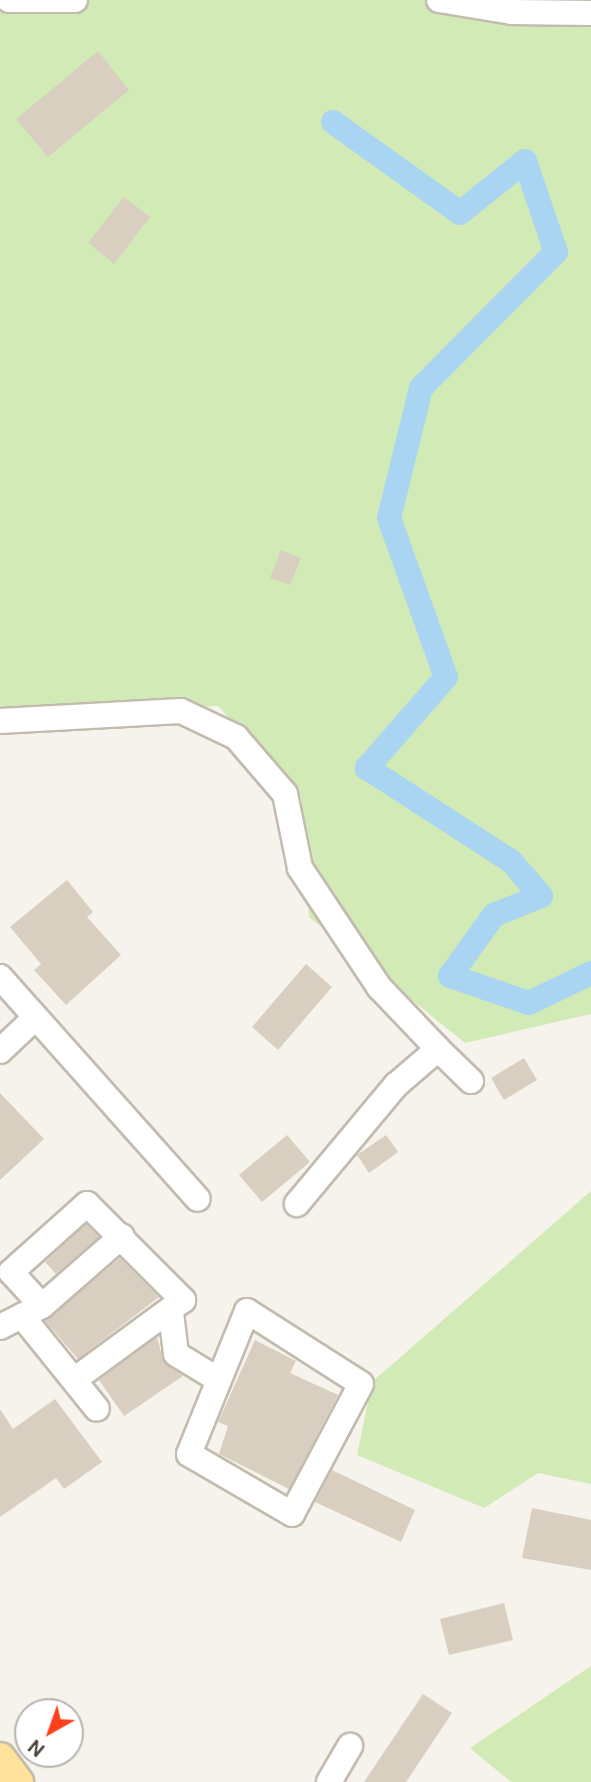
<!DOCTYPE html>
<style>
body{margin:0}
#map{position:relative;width:591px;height:1782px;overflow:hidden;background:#f6f3ec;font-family:"DM Sans",sans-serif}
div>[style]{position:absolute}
.green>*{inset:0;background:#d2eab5}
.canal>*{height:24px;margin:-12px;padding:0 12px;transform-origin:12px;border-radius:12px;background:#a9d4f2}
.building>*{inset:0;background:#d8cfc1}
.roads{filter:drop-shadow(2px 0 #c2bbae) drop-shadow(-2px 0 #c2bbae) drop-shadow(0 2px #c2bbae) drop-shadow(0 -2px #c2bbae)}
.minor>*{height:24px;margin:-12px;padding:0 12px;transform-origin:12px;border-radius:12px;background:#fff}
.major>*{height:30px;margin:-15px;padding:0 15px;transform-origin:15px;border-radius:15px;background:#ffe39c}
span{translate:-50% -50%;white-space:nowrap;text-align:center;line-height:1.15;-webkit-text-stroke:5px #fff;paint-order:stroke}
.north{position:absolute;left:14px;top:1698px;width:70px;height:70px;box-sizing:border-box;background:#fff;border:2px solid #b7b4b0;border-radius:50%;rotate:220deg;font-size:19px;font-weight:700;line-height:28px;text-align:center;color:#4b4439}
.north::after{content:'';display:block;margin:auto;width:24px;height:32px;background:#fc3f1d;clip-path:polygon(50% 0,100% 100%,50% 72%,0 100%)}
</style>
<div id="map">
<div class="green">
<div style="clip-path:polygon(0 0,591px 0,591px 1014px,465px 1043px,309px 917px,301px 796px,218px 706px,0 716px)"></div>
<div style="clip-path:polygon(591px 1191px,591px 1484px,538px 1473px,484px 1508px,357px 1455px,372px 1382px)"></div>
<div style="clip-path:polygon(591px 1666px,591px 1782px,511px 1782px,470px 1748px)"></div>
</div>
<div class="canal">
<div style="left:333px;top:122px;width:156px;rotate:35.6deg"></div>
<div style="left:460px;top:213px;width:83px;rotate:-38.7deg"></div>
<div style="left:525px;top:161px;width:96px;rotate:71.2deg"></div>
<div style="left:556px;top:252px;width:192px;rotate:134.8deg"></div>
<div style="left:421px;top:388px;width:134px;rotate:103.8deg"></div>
<div style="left:389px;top:518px;width:169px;rotate:70.3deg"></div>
<div style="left:446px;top:677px;width:121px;rotate:131deg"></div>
<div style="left:367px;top:768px;width:171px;rotate:32.9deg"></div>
<div style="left:511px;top:861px;width:46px;rotate:49.4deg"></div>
<div style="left:541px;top:896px;width:51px;rotate:158deg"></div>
<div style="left:494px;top:915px;width:75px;rotate:125.8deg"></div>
<div style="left:450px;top:976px;width:83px;rotate:18.9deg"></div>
<div style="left:529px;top:1003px;width:69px;rotate:-25.8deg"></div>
</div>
<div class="building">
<div style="clip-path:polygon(98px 51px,129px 90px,48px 157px,16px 119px)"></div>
<div style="clip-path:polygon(124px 197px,150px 217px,114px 264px,88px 243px)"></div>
<div style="clip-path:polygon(281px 550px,301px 558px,290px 585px,270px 578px)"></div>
<div style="clip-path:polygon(67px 880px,93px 912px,87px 917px,121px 955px,66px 1005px,34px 970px,41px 964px,10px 927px)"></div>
<div style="clip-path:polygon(306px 964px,332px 987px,278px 1050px,252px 1027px)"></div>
<div style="clip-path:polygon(524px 1058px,537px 1080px,504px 1100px,491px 1078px)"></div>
<div style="clip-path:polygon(0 1093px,44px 1139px,0 1180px)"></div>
<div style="clip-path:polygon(287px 1135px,310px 1162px,262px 1202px,239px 1175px)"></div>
<div style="clip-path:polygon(386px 1135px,398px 1152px,369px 1173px,357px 1155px)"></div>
<div style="clip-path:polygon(86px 1224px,99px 1237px,56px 1274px,45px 1262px)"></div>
<div style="clip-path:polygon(120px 1258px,159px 1297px,78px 1359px,45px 1321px)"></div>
<div style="clip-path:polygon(157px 1337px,164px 1363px,183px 1376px,124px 1416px,99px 1380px)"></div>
<div style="clip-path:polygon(255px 1340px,296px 1361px,290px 1373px,338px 1395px,289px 1489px,219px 1454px,228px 1426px,218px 1422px)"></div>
<div style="clip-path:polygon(55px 1399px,102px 1462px,64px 1489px,56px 1478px,0 1517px,0 1409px,13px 1429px)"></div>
<div style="clip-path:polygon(332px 1470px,415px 1510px,401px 1542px,315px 1502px)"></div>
<div style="clip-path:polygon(532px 1508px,591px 1520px,591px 1570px,522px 1558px)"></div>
<div style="clip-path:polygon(504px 1603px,513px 1640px,449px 1655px,440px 1619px)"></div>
<div style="clip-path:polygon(423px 1694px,452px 1713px,406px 1782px,364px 1782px)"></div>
</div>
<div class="roads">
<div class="minor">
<div style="left:9px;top:0;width:66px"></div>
<div style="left:439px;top:0;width:74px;rotate:9.3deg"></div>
<div style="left:512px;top:12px;width:79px;rotate:0.7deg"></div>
<div style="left:0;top:721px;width:181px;rotate:-3.2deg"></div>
<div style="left:181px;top:711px;width:61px;rotate:25.3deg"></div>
<div style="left:236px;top:737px;width:75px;rotate:49.3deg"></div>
<div style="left:285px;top:794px;width:76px;rotate:78.5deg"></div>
<div style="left:300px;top:868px;width:143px;rotate:56.4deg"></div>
<div style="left:379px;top:987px;width:86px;rotate:46.4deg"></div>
<div style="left:438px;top:1049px;width:55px;rotate:139.4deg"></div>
<div style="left:396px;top:1085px;width:155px;rotate:129.8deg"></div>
<div style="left:0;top:977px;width:297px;rotate:48.3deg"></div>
<div style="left:438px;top:1049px;width:46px;rotate:44.1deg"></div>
<div style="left:0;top:1051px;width:48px;rotate:-43.3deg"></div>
<div style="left:42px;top:1306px;width:106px;rotate:-41.2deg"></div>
<div style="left:247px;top:1311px;width:135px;rotate:32.6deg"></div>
<div style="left:361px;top:1384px;width:147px;rotate:118deg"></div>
<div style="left:292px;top:1514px;width:119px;rotate:-149.8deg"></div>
<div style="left:189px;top:1454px;width:154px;rotate:-67.9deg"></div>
<div style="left:171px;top:1313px;width:41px;rotate:83deg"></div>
<div style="left:176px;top:1354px;width:50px;rotate:31.2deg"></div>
<div style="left:22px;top:1316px;width:22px;rotate:-27deg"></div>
<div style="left:42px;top:1306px;width:46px;rotate:-132.4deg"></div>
<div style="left:11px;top:1272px;width:102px;rotate:-41.8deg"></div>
<div style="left:87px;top:1204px;width:136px;rotate:45deg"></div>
<div style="left:183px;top:1300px;width:135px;rotate:143.7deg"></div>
<div style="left:0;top:1327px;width:25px;rotate:-27deg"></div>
<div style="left:22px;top:1316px;width:119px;rotate:51.1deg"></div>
<div style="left:329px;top:1782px;width:42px;rotate:-59.7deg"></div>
</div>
<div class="major">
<div style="left:0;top:1758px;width:30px;rotate:53deg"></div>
</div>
</div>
<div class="north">N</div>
</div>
